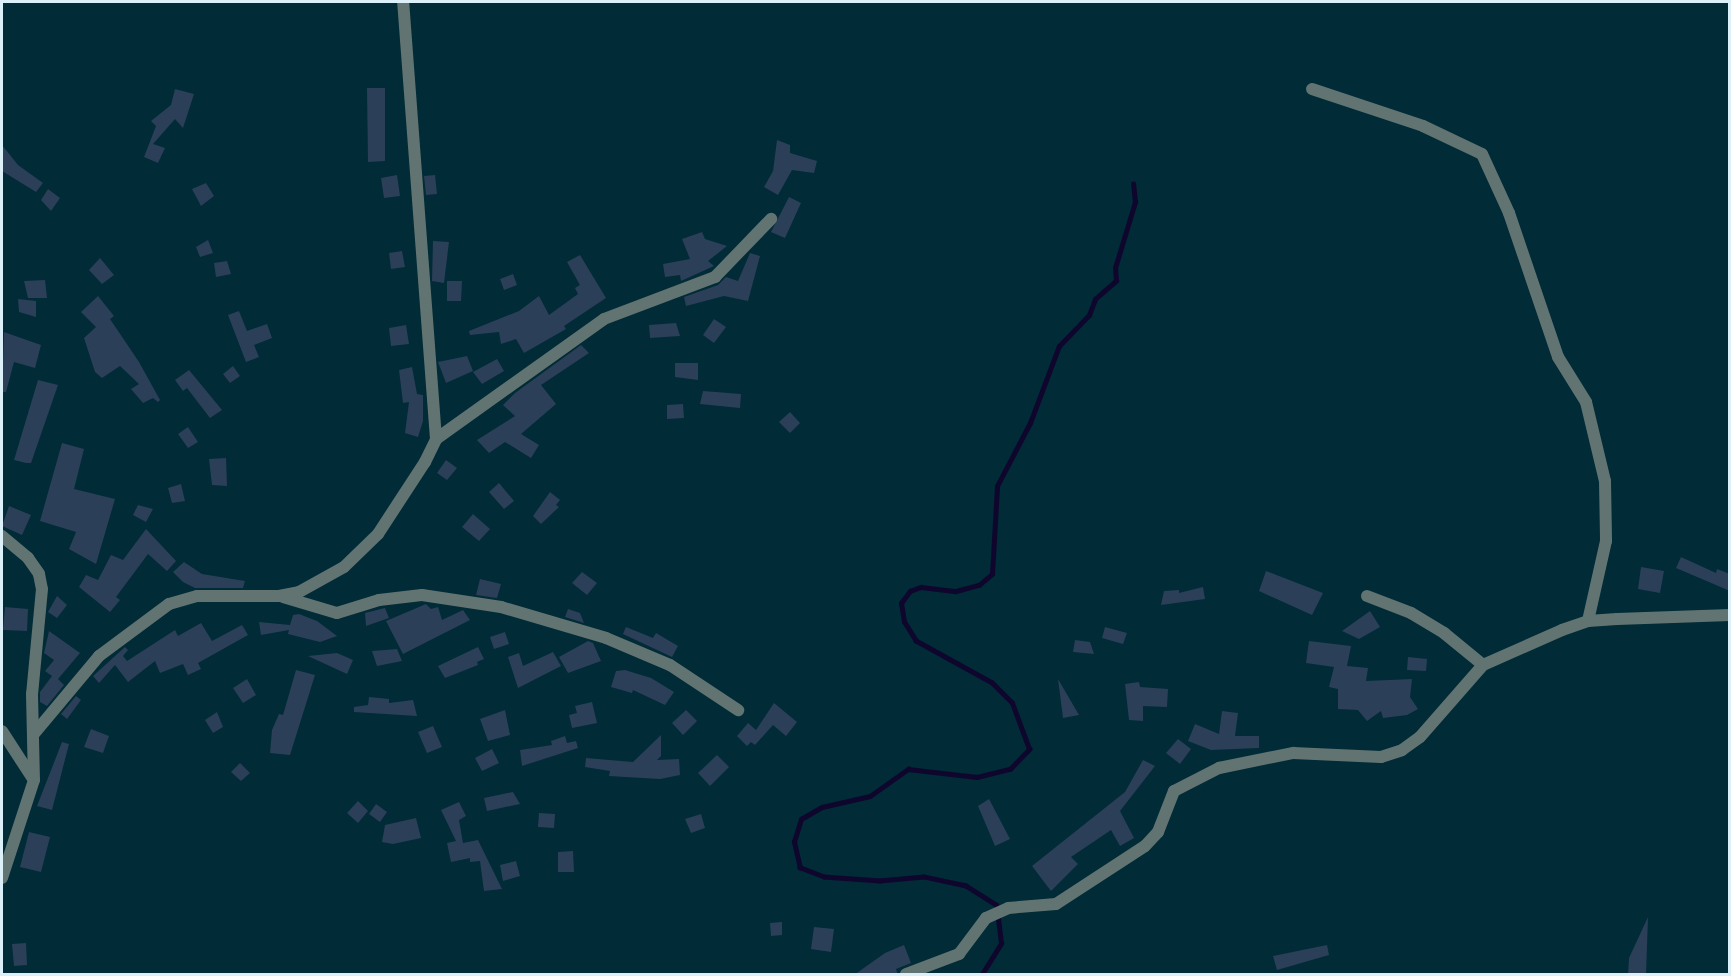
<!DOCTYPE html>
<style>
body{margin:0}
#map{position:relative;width:1731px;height:976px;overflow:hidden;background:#002b37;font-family:Commissioner,sans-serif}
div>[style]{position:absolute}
.stream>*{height:4.5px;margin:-2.25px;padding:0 2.25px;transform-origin:2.25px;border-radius:2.25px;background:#0f062e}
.building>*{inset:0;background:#2b3f58}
.street>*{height:12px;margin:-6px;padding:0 6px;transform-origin:6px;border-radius:6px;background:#617472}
span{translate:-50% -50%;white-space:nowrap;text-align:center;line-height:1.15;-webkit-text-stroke:5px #012129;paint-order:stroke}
.frame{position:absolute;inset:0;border:3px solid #dbf0f8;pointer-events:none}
</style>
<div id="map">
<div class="stream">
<div style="left:982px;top:974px;width:36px;rotate:-58deg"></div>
<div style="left:1001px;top:943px;width:38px;rotate:-97deg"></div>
<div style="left:996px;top:905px;width:36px;rotate:-148deg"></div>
<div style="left:966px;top:886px;width:43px;rotate:-167.9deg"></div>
<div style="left:924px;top:877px;width:44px;rotate:174.8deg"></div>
<div style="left:880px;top:881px;width:56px;rotate:-175.9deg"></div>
<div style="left:824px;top:877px;width:26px;rotate:-159deg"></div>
<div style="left:800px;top:868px;width:27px;rotate:-103deg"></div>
<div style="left:794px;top:842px;width:24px;rotate:-73deg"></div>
<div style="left:801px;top:819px;width:24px;rotate:-30deg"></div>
<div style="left:822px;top:807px;width:49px;rotate:-12.9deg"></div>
<div style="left:870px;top:796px;width:47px;rotate:-35.4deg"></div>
<div style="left:908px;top:769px;width:69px;rotate:6.6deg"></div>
<div style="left:977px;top:777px;width:34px;rotate:-14deg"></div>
<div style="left:1010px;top:769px;width:28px;rotate:-46deg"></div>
<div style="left:1029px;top:749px;width:49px;rotate:-110.3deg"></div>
<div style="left:1012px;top:703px;width:28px;rotate:-135deg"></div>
<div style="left:992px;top:683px;width:87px;rotate:-151.1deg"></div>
<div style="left:916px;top:641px;width:22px;rotate:-122deg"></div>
<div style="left:904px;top:622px;width:19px;rotate:-99deg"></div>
<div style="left:901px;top:603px;width:15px;rotate:-53deg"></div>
<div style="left:910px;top:591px;width:12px;rotate:-20deg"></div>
<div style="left:921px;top:587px;width:35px;rotate:7deg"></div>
<div style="left:956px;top:591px;width:24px;rotate:-15deg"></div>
<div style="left:979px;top:585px;width:17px;rotate:-40deg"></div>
<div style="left:992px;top:574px;width:88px;rotate:-86.7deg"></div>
<div style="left:997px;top:486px;width:71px;rotate:-62.4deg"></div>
<div style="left:1030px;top:423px;width:82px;rotate:-69.4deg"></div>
<div style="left:1059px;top:346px;width:43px;rotate:-45.9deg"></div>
<div style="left:1089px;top:315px;width:17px;rotate:-69deg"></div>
<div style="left:1095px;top:299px;width:28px;rotate:-41deg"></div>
<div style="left:1116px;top:281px;width:13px;rotate:-94deg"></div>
<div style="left:1115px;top:268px;width:69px;rotate:-73.1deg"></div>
<div style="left:1135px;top:202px;width:18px;rotate:-96deg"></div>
</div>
<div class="building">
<div style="clip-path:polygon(367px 88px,385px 88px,385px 161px,368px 162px)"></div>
<div style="clip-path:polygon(175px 89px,194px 94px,183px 128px,175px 119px,153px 144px,165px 148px,158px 163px,144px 157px,156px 126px,151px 121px,171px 105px)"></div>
<div style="clip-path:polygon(777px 140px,790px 145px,790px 153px,817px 161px,814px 173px,792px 170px,778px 195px,764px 187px,773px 171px)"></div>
<div style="clip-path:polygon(2px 145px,18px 165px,43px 183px,36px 192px,2px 171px)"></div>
<div style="clip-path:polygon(397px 175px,400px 196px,384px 198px,381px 178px)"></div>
<div style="clip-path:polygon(435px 175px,437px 194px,426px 195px,424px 176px)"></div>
<div style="clip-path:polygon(206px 183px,214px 196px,201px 206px,192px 189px)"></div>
<div style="clip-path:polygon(48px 189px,60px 198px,51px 211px,41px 200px)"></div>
<div style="clip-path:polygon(789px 197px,801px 203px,785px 238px,771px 232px)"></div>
<div style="clip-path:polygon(702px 232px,705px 239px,727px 246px,708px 261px,714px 266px,681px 281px,680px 275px,665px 277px,663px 264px,690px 259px,682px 239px)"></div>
<div style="clip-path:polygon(208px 240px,213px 253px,200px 257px,196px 247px)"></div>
<div style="clip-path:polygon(433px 241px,449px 242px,444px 283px,432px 281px)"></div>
<div style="clip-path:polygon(402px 251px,405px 267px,391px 269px,389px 253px)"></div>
<div style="clip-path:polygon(750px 253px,760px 256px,748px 301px,724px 296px,686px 306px,684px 297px,718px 285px,726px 277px,738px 281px)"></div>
<div style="clip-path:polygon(580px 255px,606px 298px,564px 326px,566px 329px,524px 353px,516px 339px,501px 344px,499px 332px,470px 335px,469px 331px,519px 311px,539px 296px,549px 315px,578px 294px,575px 288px,580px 285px,567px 262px)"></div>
<div style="clip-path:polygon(100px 258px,114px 275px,102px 284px,89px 270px)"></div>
<div style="clip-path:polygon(227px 261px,231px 274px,216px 277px,214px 263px)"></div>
<div style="clip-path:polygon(513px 274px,517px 285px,504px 290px,500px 279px)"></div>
<div style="clip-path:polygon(45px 280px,47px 298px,28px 298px,24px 281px)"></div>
<div style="clip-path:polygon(447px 281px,462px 281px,461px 301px,447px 301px)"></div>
<div style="clip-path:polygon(98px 296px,114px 316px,110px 319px,139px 362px,160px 400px,158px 402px,153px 398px,143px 403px,131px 389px,139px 384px,120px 366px,102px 378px,95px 372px,84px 338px,96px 327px,81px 312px)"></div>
<div style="clip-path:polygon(18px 299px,36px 301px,36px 317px,19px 312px)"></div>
<div style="clip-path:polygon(239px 311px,247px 331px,267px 324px,272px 338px,254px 345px,259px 357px,246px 362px,228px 315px)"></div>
<div style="clip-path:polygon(714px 319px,726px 327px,714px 343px,703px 335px)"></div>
<div style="clip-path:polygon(676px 323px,680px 336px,650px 338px,649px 325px)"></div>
<div style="clip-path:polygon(406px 325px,409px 344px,391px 346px,389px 328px)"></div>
<div style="clip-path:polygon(4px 332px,41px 345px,35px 368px,14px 362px,6px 392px,2px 392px)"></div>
<div style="clip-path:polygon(581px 345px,589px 353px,541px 385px,556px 404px,521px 434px,539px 445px,531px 458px,505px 442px,489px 453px,477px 440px,515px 416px,503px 405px,515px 393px)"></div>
<div style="clip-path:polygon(467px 356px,473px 371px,446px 383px,438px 362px)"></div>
<div style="clip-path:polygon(497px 359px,504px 371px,482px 384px,473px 372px)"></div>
<div style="clip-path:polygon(675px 363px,698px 363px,698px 380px,675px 377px)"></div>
<div style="clip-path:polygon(233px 366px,240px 376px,230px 383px,223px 374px)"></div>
<div style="clip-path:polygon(412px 367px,417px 394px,423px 395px,423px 421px,418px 437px,405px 433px,409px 402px,403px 403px,399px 370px)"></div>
<div style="clip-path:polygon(189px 370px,222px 410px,210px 418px,187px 388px,183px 391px,175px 380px)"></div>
<div style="clip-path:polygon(38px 380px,58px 385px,31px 463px,26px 463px,14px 460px)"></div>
<div style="clip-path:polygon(703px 391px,741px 394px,740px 408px,700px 404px)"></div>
<div style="clip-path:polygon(683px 404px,684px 418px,667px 419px,667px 405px)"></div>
<div style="clip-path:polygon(790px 412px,800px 423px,790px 433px,779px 422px)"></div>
<div style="clip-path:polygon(188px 427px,198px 442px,188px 448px,178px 434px)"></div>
<div style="clip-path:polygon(62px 443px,84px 449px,74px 489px,115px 499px,96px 564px,69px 549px,76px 532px,40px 521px)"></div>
<div style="clip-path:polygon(226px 458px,227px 486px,212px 485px,209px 459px)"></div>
<div style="clip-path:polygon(446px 460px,457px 468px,447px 480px,437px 473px)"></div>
<div style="clip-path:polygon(499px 483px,514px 501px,504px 509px,489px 492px)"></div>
<div style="clip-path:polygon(181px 484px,185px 501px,172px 503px,168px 488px)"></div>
<div style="clip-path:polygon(550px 492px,560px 500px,556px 505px,559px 507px,541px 524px,533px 516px)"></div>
<div style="clip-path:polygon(138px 505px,153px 509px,146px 522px,133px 515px)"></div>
<div style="clip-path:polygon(9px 506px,31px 515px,22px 535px,2px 526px)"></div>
<div style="clip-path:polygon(473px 514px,490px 529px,479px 541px,462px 527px)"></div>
<div style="clip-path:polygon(146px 529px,176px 561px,167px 571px,148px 554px,116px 597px,120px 600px,110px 612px,79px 587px,86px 575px,98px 580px,111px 555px,123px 560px)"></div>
<div style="clip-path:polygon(1681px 557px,1716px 573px,1717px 569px,1730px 574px,1730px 591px,1676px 568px)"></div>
<div style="clip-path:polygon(184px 562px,202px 574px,245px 581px,243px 588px,195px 588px,183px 582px,173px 572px)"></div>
<div style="clip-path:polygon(1641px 567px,1664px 571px,1660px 593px,1638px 589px)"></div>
<div style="clip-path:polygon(1266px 571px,1323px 593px,1312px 615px,1259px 591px)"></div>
<div style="clip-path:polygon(582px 572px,597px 583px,587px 595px,572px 583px)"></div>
<div style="clip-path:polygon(480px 579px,501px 584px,497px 598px,476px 595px)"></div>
<div style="clip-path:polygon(1203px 587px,1205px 599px,1161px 605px,1164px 591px,1179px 590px,1179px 593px)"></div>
<div style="clip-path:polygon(57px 596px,67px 605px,57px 618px,48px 612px)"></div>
<div style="clip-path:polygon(426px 604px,431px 609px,438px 607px,442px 620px,463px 610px,470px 620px,403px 654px,386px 621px)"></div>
<div style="clip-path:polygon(5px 607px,28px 609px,27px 631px,3px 630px)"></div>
<div style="clip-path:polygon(385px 608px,389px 618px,366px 626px,365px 613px)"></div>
<div style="clip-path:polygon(568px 609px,580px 613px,584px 623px,565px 617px)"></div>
<div style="clip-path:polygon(1370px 611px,1380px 627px,1359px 639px,1342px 631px)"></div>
<div style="clip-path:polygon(299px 614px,317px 621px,337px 636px,320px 642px,288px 634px,289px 630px,261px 635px,259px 622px,290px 625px,293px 615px)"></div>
<div style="clip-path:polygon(201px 623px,212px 641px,242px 625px,248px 635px,198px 663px,201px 669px,188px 675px,183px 664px,160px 673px,155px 661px,128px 682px,115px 665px,99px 683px,93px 676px,125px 647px,128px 650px,123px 656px,127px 661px,175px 630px,178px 636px)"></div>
<div style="clip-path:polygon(626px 627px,653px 638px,656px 633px,678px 646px,672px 657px,623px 634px)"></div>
<div style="clip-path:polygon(1105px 627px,1127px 633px,1123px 644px,1102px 638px)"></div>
<div style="clip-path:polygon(49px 631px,80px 653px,58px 679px,64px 685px,47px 706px,40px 702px,40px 692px,52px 676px,45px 671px,54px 660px,44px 653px)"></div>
<div style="clip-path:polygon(505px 632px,509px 644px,494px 649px,490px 637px)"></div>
<div style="clip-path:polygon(1075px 640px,1090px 642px,1094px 654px,1073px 652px)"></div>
<div style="clip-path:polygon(588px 641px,593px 643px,601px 661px,568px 673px,559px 657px)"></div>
<div style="clip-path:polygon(1309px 641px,1351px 646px,1347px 666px,1368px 668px,1366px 681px,1412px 679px,1410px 697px,1418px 709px,1407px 715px,1383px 718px,1381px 711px,1367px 721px,1358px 710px,1338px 709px,1338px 689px,1329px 687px,1334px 667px,1306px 663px)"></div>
<div style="clip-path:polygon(478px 647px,484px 659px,477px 662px,478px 665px,445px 678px,438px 666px)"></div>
<div style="clip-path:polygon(397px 649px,402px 661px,377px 666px,372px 651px)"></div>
<div style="clip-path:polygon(553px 652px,561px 666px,518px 688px,508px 657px,519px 653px,523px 666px)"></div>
<div style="clip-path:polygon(337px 653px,353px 660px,347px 674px,308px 656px)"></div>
<div style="clip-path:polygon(1408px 657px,1427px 659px,1426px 671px,1407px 670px)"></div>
<div style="clip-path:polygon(296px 670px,315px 675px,290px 755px,270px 753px,272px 730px,279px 714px,283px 715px)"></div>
<div style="clip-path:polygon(625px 670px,651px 678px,674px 692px,665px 705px,633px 690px,632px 693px,611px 687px,616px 671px)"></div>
<div style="clip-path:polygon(247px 679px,256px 695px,243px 703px,233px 688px)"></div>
<div style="clip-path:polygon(1058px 679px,1079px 715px,1063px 718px)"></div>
<div style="clip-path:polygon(1139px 682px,1140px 687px,1168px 689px,1167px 707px,1143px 706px,1143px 721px,1129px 720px,1125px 684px)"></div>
<div style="clip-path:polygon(76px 696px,81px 700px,67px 719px,61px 714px)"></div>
<div style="clip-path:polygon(369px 697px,389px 699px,389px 703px,413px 700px,417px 716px,354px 712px,354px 707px,368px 705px)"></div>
<div style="clip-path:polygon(592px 702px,597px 723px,572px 728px,569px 715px,577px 713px,575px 706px)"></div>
<div style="clip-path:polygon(774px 703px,797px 722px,786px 736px,773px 725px,755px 745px,751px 742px,747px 746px,737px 736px,748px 723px,756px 730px)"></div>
<div style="clip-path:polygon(505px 710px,510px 735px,488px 741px,480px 719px)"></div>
<div style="clip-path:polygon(686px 710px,697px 721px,683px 735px,672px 723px)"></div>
<div style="clip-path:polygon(1222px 711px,1238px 713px,1235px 736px,1259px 736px,1259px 748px,1211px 750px,1188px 741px,1195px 724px,1219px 734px)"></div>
<div style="clip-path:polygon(217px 712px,223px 727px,213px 733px,205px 720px)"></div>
<div style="clip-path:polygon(433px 726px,442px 747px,427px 753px,418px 732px)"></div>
<div style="clip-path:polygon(91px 729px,109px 736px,103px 753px,84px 747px)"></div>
<div style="clip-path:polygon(661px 735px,661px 756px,657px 760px,679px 759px,680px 775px,660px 779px,609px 776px,610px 771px,585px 767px,586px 758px,633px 762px)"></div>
<div style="clip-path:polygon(565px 736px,567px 743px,576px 741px,578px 748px,522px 766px,520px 750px,552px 745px,551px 741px)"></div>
<div style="clip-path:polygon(1178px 739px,1191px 749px,1180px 764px,1166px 753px)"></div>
<div style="clip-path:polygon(62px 742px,69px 744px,52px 810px,37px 806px)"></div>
<div style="clip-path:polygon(492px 749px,499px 763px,482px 771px,475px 758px)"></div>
<div style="clip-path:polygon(717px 755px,729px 767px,710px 786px,698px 773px)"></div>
<div style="clip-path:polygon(1143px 760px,1155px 766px,1120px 811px,1134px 838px,1120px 846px,1111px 830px,1071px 857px,1078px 864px,1051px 891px,1032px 866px,1125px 792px)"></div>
<div style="clip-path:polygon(240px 763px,250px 773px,241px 781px,231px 772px)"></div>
<div style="clip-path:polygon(513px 792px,520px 804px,487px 811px,484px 798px)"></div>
<div style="clip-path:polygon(989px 799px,1010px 839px,995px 846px,978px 806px)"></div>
<div style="clip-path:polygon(358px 801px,368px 811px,358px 823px,347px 813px)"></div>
<div style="clip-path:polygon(459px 802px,466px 816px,459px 820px,463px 843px,478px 840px,502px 889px,484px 891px,480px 861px,470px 862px,470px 858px,451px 862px,447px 843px,456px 841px,441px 810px)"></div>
<div style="clip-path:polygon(376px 804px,387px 812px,380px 822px,369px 814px)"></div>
<div style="clip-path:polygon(539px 813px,555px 814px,554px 828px,538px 827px)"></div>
<div style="clip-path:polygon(701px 814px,705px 828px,691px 833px,685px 819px)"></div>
<div style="clip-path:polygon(416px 818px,421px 838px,393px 844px,382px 842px,385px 825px)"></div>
<div style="clip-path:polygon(29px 832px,50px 837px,41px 872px,20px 867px)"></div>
<div style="clip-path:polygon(573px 851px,574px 872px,558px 872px,558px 852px)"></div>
<div style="clip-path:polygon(516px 861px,520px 876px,503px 881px,500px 865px)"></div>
<div style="clip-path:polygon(1648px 917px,1646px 975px,1628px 975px,1629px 958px)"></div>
<div style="clip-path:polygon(782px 922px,782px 935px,771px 936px,770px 923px)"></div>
<div style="clip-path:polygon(814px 927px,834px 929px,831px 952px,811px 949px)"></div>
<div style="clip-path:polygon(26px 943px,27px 965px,14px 966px,12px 944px)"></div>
<div style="clip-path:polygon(904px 945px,911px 963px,896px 969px,898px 975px,854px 975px,885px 953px)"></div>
<div style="clip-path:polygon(1327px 945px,1329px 955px,1277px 970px,1273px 956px)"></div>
</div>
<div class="street">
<div style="left:1312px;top:89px;width:117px;rotate:18.4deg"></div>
<div style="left:1423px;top:126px;width:65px;rotate:25.4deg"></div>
<div style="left:1482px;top:154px;width:65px;rotate:65.4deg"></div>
<div style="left:1509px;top:213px;width:152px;rotate:71.2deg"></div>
<div style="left:1558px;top:357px;width:53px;rotate:58.1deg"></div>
<div style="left:1586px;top:402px;width:81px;rotate:76.5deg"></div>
<div style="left:1605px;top:481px;width:60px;rotate:89deg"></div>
<div style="left:1606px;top:541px;width:82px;rotate:102.7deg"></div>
<div style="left:436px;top:439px;width:206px;rotate:-35.5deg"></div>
<div style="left:604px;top:319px;width:119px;rotate:-20.7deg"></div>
<div style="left:715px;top:277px;width:81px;rotate:-46deg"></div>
<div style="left:2px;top:536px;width:34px;rotate:40deg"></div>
<div style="left:28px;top:558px;width:19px;rotate:55deg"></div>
<div style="left:39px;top:574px;width:15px;rotate:79deg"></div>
<div style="left:42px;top:589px;width:105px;rotate:95.4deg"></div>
<div style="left:32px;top:694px;width:86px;rotate:88.7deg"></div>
<div style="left:34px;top:780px;width:103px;rotate:108.1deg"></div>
<div style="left:1367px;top:596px;width:47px;rotate:21.1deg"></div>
<div style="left:1411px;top:613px;width:39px;rotate:31deg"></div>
<div style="left:1444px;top:633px;width:50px;rotate:39.4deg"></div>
<div style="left:283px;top:597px;width:56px;rotate:16.5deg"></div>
<div style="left:337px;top:613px;width:44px;rotate:-17.2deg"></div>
<div style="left:379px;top:600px;width:43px;rotate:-6.6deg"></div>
<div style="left:422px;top:595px;width:80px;rotate:8.6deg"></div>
<div style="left:501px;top:607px;width:109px;rotate:16.4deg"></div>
<div style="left:606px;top:638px;width:69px;rotate:22.9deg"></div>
<div style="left:670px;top:665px;width:82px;rotate:33.5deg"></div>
<div style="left:2px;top:731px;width:57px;rotate:57.1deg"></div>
<div style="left:33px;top:735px;width:103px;rotate:-50.1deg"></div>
<div style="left:99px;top:656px;width:87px;rotate:-36.6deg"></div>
<div style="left:169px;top:604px;width:29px;rotate:-16deg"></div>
<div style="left:197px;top:596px;width:82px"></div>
<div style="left:279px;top:596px;width:20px;rotate:-11deg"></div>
<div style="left:299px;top:592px;width:51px;rotate:-29.1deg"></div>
<div style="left:344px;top:567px;width:47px;rotate:-44.1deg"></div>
<div style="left:378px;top:534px;width:86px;rotate:-56.9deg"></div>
<div style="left:425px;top:462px;width:25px;rotate:-64deg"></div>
<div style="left:436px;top:439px;width:438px;rotate:-94.3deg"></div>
<div style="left:906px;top:974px;width:57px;rotate:-20.7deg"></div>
<div style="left:959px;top:954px;width:45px;rotate:-53.1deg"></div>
<div style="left:986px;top:918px;width:24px;rotate:-24deg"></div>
<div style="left:1008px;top:908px;width:48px;rotate:-4.8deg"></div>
<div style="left:1056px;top:904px;width:106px;rotate:-33.1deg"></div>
<div style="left:1145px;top:846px;width:19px;rotate:-47deg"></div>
<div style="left:1158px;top:832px;width:44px;rotate:-68.7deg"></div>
<div style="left:1174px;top:791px;width:51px;rotate:-27.1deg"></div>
<div style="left:1219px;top:768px;width:76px;rotate:-11.5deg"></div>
<div style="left:1293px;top:753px;width:88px;rotate:2.6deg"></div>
<div style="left:1381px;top:757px;width:22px;rotate:-18deg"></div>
<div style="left:1402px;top:750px;width:22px;rotate:-36deg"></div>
<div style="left:1420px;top:737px;width:96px;rotate:-48.8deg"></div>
<div style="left:1483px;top:665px;width:86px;rotate:-23.9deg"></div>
<div style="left:1562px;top:630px;width:28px;rotate:-19deg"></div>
<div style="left:1588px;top:621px;width:29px;rotate:-4deg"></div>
<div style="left:1617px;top:619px;width:113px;rotate:-2deg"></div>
</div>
<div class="frame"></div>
</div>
